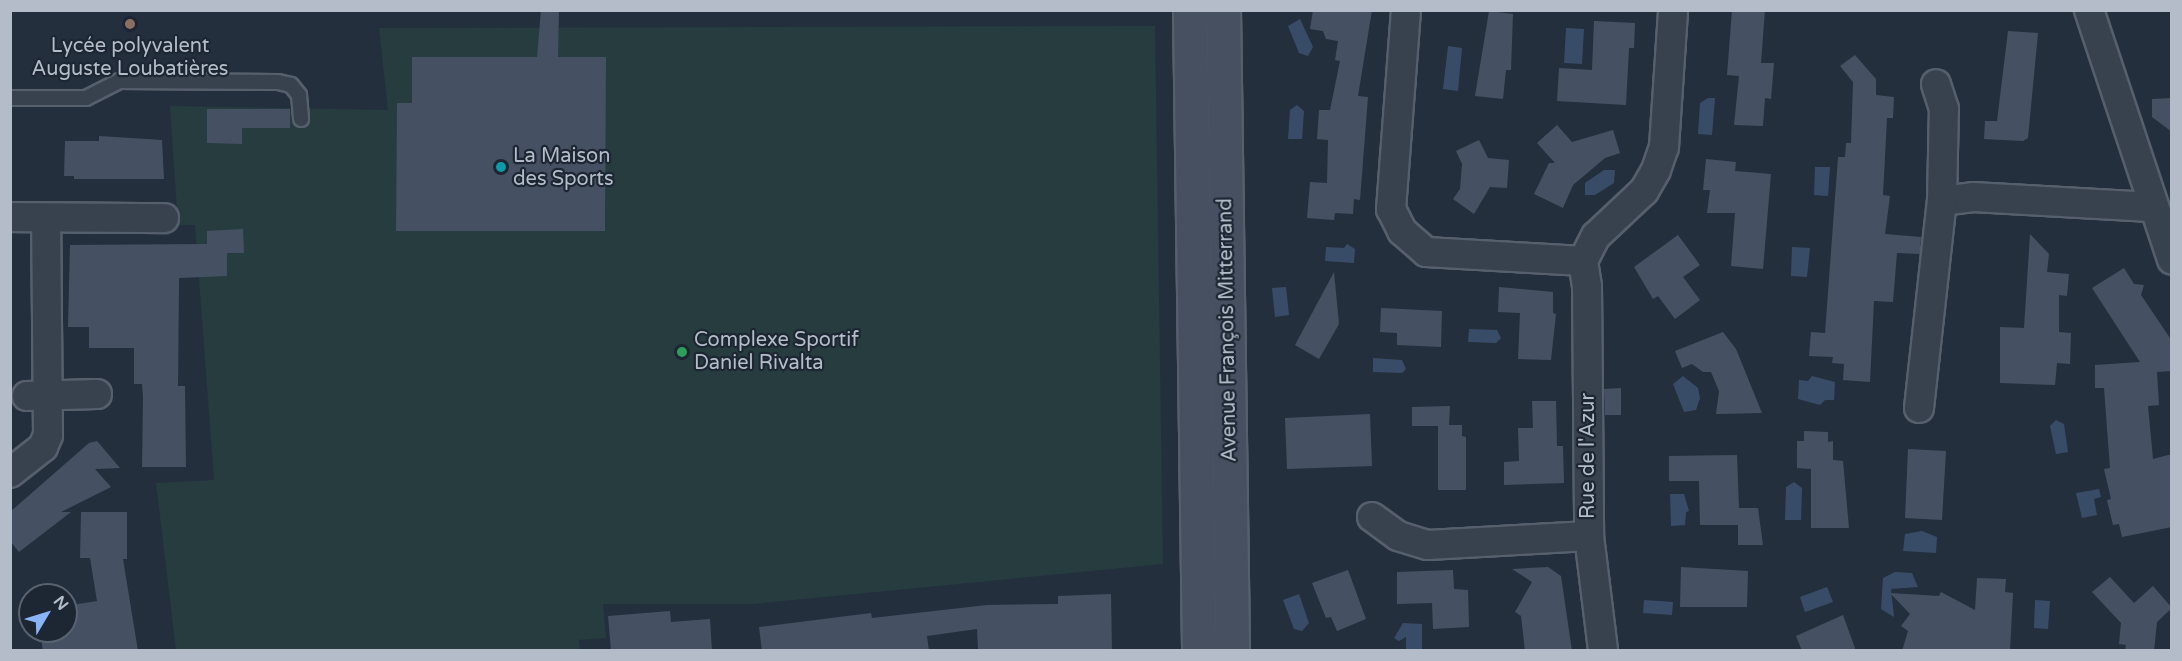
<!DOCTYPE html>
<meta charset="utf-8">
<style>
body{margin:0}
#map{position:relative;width:2182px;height:661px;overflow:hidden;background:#242f3e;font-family:"Varela Round",sans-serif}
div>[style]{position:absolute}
.green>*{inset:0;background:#263c3f}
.water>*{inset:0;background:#394c67}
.building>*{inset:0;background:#455162}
.roads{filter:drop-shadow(2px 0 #565f6c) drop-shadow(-2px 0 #565f6c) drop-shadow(0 2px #565f6c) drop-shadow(0 -2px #565f6c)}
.lane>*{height:14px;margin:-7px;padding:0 7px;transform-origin:7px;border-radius:7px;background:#38414e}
.street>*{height:28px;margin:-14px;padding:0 14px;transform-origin:14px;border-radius:14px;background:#38414e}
.secondary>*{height:33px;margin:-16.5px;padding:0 16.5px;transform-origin:16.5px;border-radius:16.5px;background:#465061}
.dots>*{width:16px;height:16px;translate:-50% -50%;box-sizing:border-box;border:3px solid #1d2633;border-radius:50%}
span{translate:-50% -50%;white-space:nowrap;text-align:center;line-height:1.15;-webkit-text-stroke:4.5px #1d2633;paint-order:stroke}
.poi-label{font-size:20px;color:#b4bcc9}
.left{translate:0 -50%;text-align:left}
.street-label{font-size:20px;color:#b4bcc9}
.frame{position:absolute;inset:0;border:12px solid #b4bcc9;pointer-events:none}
.north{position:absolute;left:18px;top:583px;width:60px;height:60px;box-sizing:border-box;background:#1d2633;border:2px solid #59626f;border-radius:50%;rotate:52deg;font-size:16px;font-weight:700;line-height:24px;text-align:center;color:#b4bcc9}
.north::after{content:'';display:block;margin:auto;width:21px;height:27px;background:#8ab4f8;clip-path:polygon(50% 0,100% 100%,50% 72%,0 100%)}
</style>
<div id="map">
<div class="green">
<div style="clip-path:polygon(1155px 26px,1163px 564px,753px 604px,603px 604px,606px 638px,579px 640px,580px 650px,176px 650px,156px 483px,214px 480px,195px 225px,178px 225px,170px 106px,388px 110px,379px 28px)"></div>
</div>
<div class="water">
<div style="clip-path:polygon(1300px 19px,1313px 47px,1308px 56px,1299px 53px,1288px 26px)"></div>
<div style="clip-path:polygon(1566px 28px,1584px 29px,1582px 64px,1564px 63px)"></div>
<div style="clip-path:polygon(1448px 46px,1462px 48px,1458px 91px,1443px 89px)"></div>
<div style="clip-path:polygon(1708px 98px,1715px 98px,1712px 135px,1698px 134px,1700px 103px)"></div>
<div style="clip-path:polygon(1297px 105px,1304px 111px,1302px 139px,1288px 139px,1290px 110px)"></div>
<div style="clip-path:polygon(1815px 167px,1830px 167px,1828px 196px,1814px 195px)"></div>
<div style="clip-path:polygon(1604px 170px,1615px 170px,1614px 183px,1595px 195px,1585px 195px,1585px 183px)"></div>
<div style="clip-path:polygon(1347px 244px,1355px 249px,1354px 263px,1325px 261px,1326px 247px,1344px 248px)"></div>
<div style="clip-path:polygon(1792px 247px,1810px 248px,1807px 277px,1791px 276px)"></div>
<div style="clip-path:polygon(1286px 287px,1289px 315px,1275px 317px,1272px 288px)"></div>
<div style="clip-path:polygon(1469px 329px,1497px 330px,1501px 338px,1496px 343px,1468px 342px)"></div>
<div style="clip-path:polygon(1373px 358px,1402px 360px,1406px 369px,1402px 373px,1373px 372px)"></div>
<div style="clip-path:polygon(1683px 376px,1698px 388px,1700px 398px,1696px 410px,1684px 412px,1673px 384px)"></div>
<div style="clip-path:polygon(1812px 376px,1835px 382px,1834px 400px,1825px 400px,1820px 405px,1798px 399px,1799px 380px,1808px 381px)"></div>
<div style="clip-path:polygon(2056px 420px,2064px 424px,2068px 452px,2056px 454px,2050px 426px)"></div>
<div style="clip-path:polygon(1794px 482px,1802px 488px,1801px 520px,1785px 520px,1786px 487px)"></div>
<div style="clip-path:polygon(2099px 489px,2101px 497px,2094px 499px,2097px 515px,2082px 518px,2076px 493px)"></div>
<div style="clip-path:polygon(1670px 494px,1684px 494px,1689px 511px,1686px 512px,1685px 525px,1671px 526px)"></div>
<div style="clip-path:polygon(1922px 531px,1937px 537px,1936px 553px,1903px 551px,1905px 534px)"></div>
<div style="clip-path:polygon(1895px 572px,1912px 573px,1918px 587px,1891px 589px,1894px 617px,1881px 609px,1883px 578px)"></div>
<div style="clip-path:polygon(1827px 587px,1833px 602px,1805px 612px,1800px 597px)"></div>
<div style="clip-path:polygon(1299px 594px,1309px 623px,1302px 631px,1294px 629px,1283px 600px)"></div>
<div style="clip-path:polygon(1644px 600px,1673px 602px,1672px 615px,1643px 613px)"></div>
<div style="clip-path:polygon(2035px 600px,2050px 601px,2048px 629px,2034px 628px)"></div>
<div style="clip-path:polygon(1403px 623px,1422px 624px,1422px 650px,1406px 650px,1406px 637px,1399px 641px,1394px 638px)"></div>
</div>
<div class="building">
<div style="clip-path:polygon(541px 10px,559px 10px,558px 57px,606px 57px,605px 231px,396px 231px,397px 103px,412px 103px,412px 57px,537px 57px)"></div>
<div style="clip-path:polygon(1313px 10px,1372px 10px,1358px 96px,1368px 97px,1360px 200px,1354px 199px,1353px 214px,1335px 213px,1334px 220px,1307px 218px,1310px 182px,1327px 183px,1328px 140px,1317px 139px,1319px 110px,1330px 110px,1340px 61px,1335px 60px,1338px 41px,1326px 39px,1323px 31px,1310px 29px)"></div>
<div style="clip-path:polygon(1732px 10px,1765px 10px,1761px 63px,1774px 63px,1771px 99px,1765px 98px,1763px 126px,1734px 125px,1739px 76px,1727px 75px)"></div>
<div style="clip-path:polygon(1489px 11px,1513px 14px,1511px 70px,1506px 70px,1503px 99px,1475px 96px)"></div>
<div style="clip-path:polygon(1594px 21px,1635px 23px,1634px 48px,1629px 48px,1626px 105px,1557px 101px,1559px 68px,1592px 70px)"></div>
<div style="clip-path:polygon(2008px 31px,2038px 33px,2028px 138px,2023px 141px,1984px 139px,1985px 121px,1997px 121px)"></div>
<div style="clip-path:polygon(1855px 55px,1876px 79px,1876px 95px,1894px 97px,1893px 118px,1887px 118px,1883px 195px,1890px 196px,1885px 234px,1921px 237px,1920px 254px,1897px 253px,1893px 302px,1874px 301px,1870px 382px,1843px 380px,1844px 364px,1832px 363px,1833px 357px,1809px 356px,1811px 332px,1825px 333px,1838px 157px,1845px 157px,1846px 143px,1851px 143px,1853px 82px,1840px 66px)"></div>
<div style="clip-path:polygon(2172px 98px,2172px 132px,2152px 117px,2152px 99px)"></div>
<div style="clip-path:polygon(207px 109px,290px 109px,290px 128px,242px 128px,242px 144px,207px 143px)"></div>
<div style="clip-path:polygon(1557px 125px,1572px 142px,1613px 130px,1620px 153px,1605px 158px,1573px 185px,1563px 208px,1534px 194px,1549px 163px,1555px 163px,1537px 143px)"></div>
<div style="clip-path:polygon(99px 136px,162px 140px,164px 179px,74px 179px,74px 176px,64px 176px,65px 141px,99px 141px)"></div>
<div style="clip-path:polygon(1479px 140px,1488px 158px,1509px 160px,1507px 188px,1490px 187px,1474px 214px,1453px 199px,1460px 189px,1462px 164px,1456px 151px)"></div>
<div style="clip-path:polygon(1706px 159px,1736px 162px,1735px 171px,1771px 174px,1763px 269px,1731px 266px,1735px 213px,1707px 213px,1710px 190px,1703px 190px)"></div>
<div style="clip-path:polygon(243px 229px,244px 253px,227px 253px,227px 276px,179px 278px,178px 386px,185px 386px,186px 467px,142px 467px,143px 397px,142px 384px,134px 384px,134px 348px,89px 348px,89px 327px,68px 327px,70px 245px,207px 244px,207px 231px)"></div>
<div style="clip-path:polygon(2030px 234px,2049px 254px,2047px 272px,2069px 274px,2067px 296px,2059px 295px,2059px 332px,2071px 333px,2070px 364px,2057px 363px,2055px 385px,2000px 383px,2000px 327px,2024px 328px)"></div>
<div style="clip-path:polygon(1678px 235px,1700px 265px,1683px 277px,1700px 300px,1675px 319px,1658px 296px,1653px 299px,1634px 267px)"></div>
<div style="clip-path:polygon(2124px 268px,2134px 284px,2144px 285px,2141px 295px,2172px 341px,2172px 371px,2157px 372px,2159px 405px,2148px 406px,2153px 459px,2172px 454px,2172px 527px,2122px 537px,2119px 524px,2113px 525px,2107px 500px,2111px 499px,2104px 469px,2110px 468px,2104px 388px,2095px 388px,2095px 365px,2140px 362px,2092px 288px)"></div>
<div style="clip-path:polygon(1334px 272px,1339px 324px,1319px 359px,1295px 345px)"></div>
<div style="clip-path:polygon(1499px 287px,1553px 292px,1553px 313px,1556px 314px,1551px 360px,1518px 359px,1520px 313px,1498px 312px)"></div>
<div style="clip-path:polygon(1381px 308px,1442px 311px,1441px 347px,1397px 345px,1397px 333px,1380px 332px)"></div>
<div style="clip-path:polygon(1723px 332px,1736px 349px,1762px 413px,1716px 414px,1719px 391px,1711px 372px,1703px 372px,1692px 364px,1682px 368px,1675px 351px)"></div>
<div style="clip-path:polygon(1621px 388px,1621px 415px,1605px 415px,1604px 389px)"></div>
<div style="clip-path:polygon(1532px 401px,1556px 401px,1557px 446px,1563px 446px,1564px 483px,1504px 485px,1504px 462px,1519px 461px,1518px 428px,1533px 428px)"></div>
<div style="clip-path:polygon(1450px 406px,1449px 425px,1462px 425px,1462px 436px,1466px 437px,1466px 490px,1438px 490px,1438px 426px,1412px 426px,1412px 407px)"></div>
<div style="clip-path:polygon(1370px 414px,1372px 466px,1287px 469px,1285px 418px)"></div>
<div style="clip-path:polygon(1804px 431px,1828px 432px,1828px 442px,1833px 441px,1833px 460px,1843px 461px,1849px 528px,1811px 528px,1811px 469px,1797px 468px,1797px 441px,1804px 441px)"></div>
<div style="clip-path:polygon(97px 441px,120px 468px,95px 469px,111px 487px,61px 512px,71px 512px,19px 552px,10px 541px,10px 512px,89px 443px)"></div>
<div style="clip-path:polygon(1908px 449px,1946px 451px,1942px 520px,1905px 518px)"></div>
<div style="clip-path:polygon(1737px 455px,1739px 508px,1758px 508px,1763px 545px,1738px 545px,1738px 525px,1700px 525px,1699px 481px,1669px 481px,1669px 456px)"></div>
<div style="clip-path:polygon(81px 512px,127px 512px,127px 559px,123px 559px,138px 651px,43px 651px,40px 631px,66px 631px,66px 606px,97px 601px,90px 558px,80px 558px)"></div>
<div style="clip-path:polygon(1548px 567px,1561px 576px,1572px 651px,1525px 651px,1521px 616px,1515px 612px,1532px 582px,1512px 569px)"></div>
<div style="clip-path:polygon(1681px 567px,1748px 571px,1747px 607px,1680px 607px)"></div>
<div style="clip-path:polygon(1348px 570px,1366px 619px,1337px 631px,1331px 617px,1326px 618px,1312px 583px)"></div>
<div style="clip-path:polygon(1453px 570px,1454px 589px,1468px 590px,1469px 627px,1433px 629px,1432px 603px,1397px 604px,1397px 572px)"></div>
<div style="clip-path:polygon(2110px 577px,2134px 603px,2153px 586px,2172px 608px,2157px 622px,2154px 651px,2125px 651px,2126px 645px,2119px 644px,2121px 623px,2092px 592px)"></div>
<div style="clip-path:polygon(1977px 578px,2006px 579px,2005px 592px,2013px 593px,2010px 651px,1902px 651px,1908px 631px,1901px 626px,1910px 614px,1890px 593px,1939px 596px,1941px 592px,1975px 610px)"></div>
<div style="clip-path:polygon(1111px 594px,1112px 651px,978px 649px,977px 629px,927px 636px,929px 651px,762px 651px,759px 627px,871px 613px,872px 618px,987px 605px,1058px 604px,1058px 596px)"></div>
<div style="clip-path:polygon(670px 611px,671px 622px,710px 619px,712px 651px,611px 651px,608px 616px)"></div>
<div style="clip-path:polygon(1843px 615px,1856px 651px,1802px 651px,1796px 636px)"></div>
</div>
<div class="roads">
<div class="lane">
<div style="left:10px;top:98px;width:76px"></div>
<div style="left:86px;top:98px;width:37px;rotate:-27deg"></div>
<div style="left:119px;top:81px;width:159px;rotate:0.4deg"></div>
<div style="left:278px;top:82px;width:13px;rotate:13deg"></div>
<div style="left:291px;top:85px;width:13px;rotate:51deg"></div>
<div style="left:299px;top:95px;width:24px;rotate:85deg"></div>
</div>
<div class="street">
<div style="left:1406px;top:10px;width:200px;rotate:94.3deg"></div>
<div style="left:1391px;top:209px;width:25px;rotate:63deg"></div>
<div style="left:1402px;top:231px;width:32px;rotate:41deg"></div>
<div style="left:1426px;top:252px;width:157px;rotate:3.3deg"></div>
<div style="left:1583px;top:261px;width:28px;rotate:-63deg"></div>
<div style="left:1596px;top:236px;width:66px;rotate:-43.2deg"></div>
<div style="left:1644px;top:191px;width:24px;rotate:-60deg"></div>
<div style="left:1656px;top:170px;width:24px;rotate:-71deg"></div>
<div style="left:1664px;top:147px;width:137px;rotate:-86.2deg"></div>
<div style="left:2089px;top:10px;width:263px;rotate:71.6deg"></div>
<div style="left:1942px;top:201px;width:31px;rotate:-7deg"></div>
<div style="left:1973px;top:197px;width:178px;rotate:3.2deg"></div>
<div style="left:10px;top:217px;width:154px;rotate:0.4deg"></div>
<div style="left:1583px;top:261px;width:25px;rotate:81deg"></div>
<div style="left:1587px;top:286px;width:250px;rotate:89.5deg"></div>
<div style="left:1589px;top:536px;width:115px;rotate:83deg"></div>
<div style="left:27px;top:396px;width:70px;rotate:-1.6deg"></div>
<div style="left:1919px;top:408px;width:208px;rotate:-83.7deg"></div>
<div style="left:1942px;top:201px;width:92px;rotate:-88.8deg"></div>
<div style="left:1944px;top:109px;width:26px;rotate:-108deg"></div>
<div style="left:10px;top:473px;width:42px;rotate:-38.2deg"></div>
<div style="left:43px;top:447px;width:13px;rotate:-67deg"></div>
<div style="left:48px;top:435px;width:217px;rotate:-90.5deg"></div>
<div style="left:1372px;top:517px;width:32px;rotate:36deg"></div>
<div style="left:1398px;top:536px;width:31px;rotate:17deg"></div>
<div style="left:1428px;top:545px;width:161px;rotate:-3.2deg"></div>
</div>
<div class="secondary">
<div style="left:1190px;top:10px;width:640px;rotate:89.19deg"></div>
<div style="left:1223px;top:10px;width:640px;rotate:89.19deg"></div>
</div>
</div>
<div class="dots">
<div style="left:130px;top:24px;background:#8d6e63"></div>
<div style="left:501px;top:167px;background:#0f9aa8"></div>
<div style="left:682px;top:352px;background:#2e9e5b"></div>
</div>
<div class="poi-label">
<span style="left:130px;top:58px">Lycée polyvalent<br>Auguste Loubatières</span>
<span class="left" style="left:513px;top:168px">La Maison<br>des Sports</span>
<span class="left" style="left:694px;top:352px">Complexe Sportif<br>Daniel Rivalta</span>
</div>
<div class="street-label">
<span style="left:1228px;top:330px;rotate:-91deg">Avenue François Mitterrand</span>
<span style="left:1588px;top:456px;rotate:-90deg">Rue de l'Azur</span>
</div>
<div class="frame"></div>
<div class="north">N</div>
</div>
